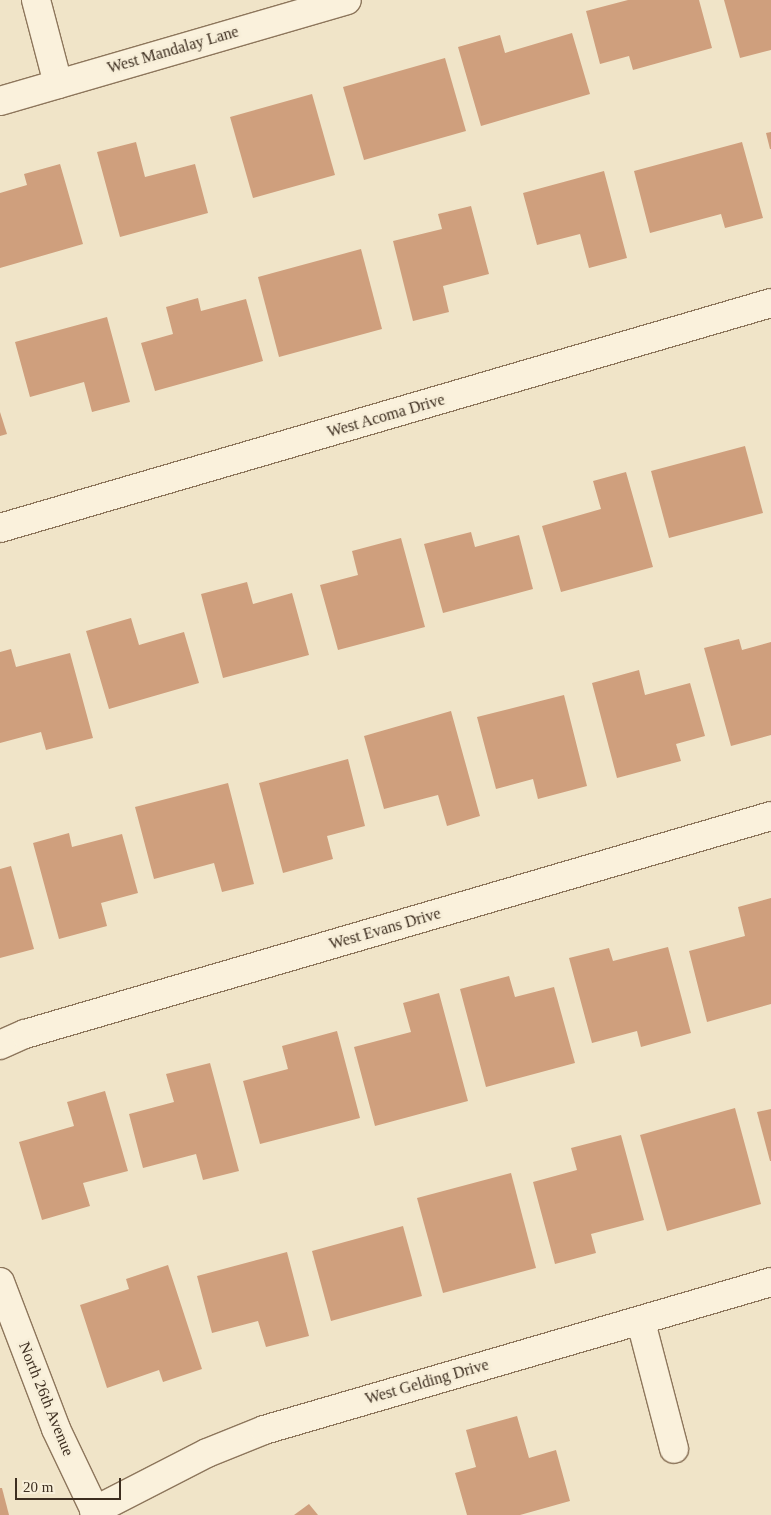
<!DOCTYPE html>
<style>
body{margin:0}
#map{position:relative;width:771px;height:1515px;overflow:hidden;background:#f0e4c8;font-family:"Times New Roman",serif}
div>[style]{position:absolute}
.building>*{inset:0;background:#cf9f7d}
.roads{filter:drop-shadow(1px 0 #8d765c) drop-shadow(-1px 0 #8d765c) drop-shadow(0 1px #8d765c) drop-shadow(0 -1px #8d765c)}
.minor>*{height:28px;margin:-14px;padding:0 14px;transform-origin:14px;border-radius:14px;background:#faf1dc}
.tertiary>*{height:28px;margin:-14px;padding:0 14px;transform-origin:14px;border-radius:14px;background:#faf1dc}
span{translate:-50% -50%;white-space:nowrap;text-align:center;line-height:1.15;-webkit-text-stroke:5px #f7eed8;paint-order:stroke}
.street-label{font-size:16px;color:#3d2e20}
.scale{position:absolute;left:15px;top:1478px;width:106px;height:22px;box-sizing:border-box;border:2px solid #3d2e20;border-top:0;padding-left:6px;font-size:15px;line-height:18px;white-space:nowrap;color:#3d2e20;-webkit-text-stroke:4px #f7eed8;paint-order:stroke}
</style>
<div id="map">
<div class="building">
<div style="clip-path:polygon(628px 0,699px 0,712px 48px,633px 70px,629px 56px,600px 64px,586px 11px)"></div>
<div style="clip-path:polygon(724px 0,771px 0,771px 50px,740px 58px)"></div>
<div style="clip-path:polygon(572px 33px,590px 94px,481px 126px,458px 47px,500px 35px,505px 53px)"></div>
<div style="clip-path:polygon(445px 58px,466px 131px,364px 160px,343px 87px)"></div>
<div style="clip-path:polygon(312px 94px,335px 175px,253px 198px,230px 117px)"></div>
<div style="clip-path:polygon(771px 132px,771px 149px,770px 149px,766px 133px)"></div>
<div style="clip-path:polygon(136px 142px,145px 177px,195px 164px,208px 213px,120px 237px,97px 152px)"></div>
<div style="clip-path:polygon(742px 142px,763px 218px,725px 228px,721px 214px,650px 233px,634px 171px)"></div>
<div style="clip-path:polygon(60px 164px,83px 244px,0 268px,0 193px,27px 185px,24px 174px)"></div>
<div style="clip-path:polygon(604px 171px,627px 258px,589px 268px,580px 234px,537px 245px,523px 193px)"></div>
<div style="clip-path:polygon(471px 206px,489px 274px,443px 286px,449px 312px,413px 321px,393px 241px,442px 229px,438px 214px)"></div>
<div style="clip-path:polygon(361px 249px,382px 329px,279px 357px,258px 277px)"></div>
<div style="clip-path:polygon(198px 298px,201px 311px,246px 299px,263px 361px,155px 391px,141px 343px,173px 334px,166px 307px)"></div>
<div style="clip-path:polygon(107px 317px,130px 402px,92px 412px,84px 382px,30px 397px,15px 342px)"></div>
<div style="clip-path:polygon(0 412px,7px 434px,0 436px)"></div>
<div style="clip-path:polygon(745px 446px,763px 513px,669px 538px,651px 471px)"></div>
<div style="clip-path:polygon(626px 472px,653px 567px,561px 592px,542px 526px,601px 509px,593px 481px)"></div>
<div style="clip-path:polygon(471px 532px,475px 547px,519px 535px,533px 589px,443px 613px,424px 544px)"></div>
<div style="clip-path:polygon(401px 538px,425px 627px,338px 650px,320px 585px,358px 575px,352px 551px)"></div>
<div style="clip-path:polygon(247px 582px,253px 604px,292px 593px,309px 655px,223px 678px,201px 594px)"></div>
<div style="clip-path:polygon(131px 618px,139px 645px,184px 632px,199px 683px,109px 709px,86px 631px)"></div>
<div style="clip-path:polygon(739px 639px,742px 650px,771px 642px,771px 735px,731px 746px,704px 648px)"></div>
<div style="clip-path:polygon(11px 649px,16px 667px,70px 653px,93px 738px,46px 750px,41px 732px,0 743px,0 652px)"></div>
<div style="clip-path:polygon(639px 670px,645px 695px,690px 683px,705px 736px,676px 744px,681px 761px,617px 778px,592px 683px)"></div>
<div style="clip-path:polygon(564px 695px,587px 786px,538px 799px,533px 779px,496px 789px,477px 717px)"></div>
<div style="clip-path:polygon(451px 711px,480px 816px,447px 826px,438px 795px,384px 809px,364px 736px)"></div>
<div style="clip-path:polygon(348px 759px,365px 826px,327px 836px,333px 859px,283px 873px,259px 783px)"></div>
<div style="clip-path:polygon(228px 783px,254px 884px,222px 892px,214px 863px,154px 879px,135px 807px)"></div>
<div style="clip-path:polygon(69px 833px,72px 847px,122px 834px,138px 893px,101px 903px,107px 926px,59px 939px,33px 843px)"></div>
<div style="clip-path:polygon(11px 866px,34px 949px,0 958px,0 869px)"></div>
<div style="clip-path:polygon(771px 898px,771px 1004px,707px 1022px,689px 951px,745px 936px,738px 907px)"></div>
<div style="clip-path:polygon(668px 947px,691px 1033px,641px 1047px,637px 1031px,592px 1043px,569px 958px,609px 948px,613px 961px)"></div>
<div style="clip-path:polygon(509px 976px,515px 997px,554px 987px,575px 1063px,486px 1087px,460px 989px)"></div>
<div style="clip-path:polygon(439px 993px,468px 1101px,375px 1126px,354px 1047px,411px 1032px,403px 1003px)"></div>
<div style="clip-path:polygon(337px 1031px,360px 1118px,260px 1144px,243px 1081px,288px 1069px,282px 1046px)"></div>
<div style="clip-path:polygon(210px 1063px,239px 1171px,203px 1180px,196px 1154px,143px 1168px,129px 1114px,174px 1102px,166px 1074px)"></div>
<div style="clip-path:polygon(105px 1091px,128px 1171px,83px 1183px,90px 1206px,42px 1220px,19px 1142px,74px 1126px,67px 1102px)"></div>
<div style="clip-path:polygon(735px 1108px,761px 1204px,667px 1231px,640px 1135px)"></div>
<div style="clip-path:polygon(771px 1109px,771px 1161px,770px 1161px,757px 1112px)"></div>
<div style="clip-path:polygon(621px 1135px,644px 1220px,591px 1234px,596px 1253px,555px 1264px,533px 1182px,577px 1170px,571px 1148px)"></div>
<div style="clip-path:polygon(511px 1173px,536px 1268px,443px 1293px,417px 1198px)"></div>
<div style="clip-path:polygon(403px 1226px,422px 1296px,331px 1321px,312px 1251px)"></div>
<div style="clip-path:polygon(287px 1252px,309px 1336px,266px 1347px,258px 1321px,212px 1333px,197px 1276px)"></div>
<div style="clip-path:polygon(168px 1265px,202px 1369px,163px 1382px,159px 1370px,107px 1388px,80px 1305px,129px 1289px,126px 1279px)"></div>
<div style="clip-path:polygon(517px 1416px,529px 1458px,556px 1450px,570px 1501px,520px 1515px,467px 1515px,455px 1473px,476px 1467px,466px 1430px)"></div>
<div style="clip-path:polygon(0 1488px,2px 1488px,9px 1515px,0 1515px)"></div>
<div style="clip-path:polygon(309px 1504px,318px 1515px,294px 1515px)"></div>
</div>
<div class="roads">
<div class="minor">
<div style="left:36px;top:0;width:87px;rotate:75.3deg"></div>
<div style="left:0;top:101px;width:361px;rotate:-16.2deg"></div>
<div style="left:0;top:528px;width:803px;rotate:-16.27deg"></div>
<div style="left:0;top:1045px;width:27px;rotate:-24deg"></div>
<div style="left:25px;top:1034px;width:777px;rotate:-16.29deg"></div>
<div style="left:641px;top:1322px;width:131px;rotate:75.4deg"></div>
<div style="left:94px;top:1511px;width:127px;rotate:-27.2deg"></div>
<div style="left:207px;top:1453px;width:61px;rotate:-22deg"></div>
<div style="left:264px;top:1430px;width:528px;rotate:-16.27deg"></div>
</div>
<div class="tertiary">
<div style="left:0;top:1282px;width:157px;rotate:69.1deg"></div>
<div style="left:56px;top:1429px;width:95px;rotate:64.5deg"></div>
</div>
</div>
<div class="street-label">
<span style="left:173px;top:50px;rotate:-16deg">West Mandalay Lane</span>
<span style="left:386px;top:416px;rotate:-16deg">West Acoma Drive</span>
<span style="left:385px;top:929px;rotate:-16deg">West Evans Drive</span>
<span style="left:427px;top:1382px;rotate:-16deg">West Gelding Drive</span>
<span style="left:46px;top:1399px;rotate:68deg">North 26th Avenue</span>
</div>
<div class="scale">20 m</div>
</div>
